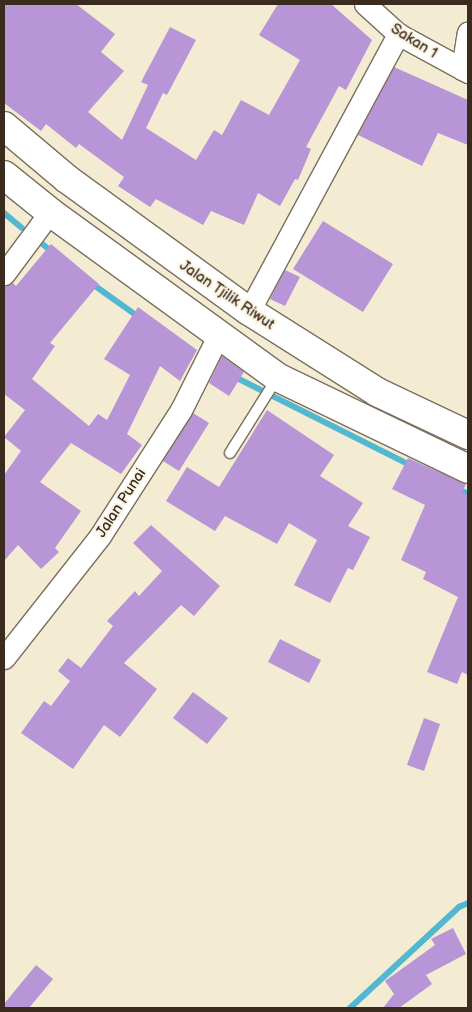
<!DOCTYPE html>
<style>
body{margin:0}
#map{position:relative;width:472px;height:1012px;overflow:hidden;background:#f3ecd3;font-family:"Balsamiq Sans",sans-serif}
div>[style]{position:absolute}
.stream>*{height:6px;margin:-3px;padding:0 3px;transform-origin:3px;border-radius:3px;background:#52b7d0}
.building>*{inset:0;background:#b795d6}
.roads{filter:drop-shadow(1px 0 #7b6e5d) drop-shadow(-1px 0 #7b6e5d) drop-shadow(0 1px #7b6e5d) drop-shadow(0 -1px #7b6e5d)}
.lane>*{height:10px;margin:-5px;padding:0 5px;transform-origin:5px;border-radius:5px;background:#fff}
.street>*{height:21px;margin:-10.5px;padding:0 10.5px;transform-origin:10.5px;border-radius:10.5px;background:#fff}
.highway>*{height:28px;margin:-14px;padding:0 14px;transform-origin:14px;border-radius:14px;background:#fff}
span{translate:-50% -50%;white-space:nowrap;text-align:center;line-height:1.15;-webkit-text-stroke:4.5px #fcf5e5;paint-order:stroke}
.street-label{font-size:15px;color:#3b2a1e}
.frame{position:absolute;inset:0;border:5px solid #3b2a1e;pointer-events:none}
</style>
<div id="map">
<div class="stream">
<div style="left:4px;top:213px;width:23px;rotate:40deg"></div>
<div style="left:41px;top:243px;width:16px;rotate:38deg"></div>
<div style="left:91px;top:283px;width:60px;rotate:35.5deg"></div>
<div style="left:233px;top:376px;width:200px;rotate:26.7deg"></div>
<div style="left:457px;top:488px;width:13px;rotate:29deg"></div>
<div style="left:350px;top:1008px;width:149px;rotate:-42.8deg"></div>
<div style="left:459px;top:907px;width:10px;rotate:-24deg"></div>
</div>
<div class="building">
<div style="clip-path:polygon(4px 4px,76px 4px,115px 34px,101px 52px,124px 71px,88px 112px,122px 140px,148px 85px,141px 82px,170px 27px,196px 40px,167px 95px,163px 93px,146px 128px,196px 160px,214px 130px,222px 135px,241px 100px,269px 115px,300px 60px,259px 35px,278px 4px,331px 4px,372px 40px,346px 90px,339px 86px,306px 147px,311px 149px,298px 180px,295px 179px,280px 206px,258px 193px,244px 225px,211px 211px,203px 225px,156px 199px,150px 207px,118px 186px,124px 177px,79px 144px,76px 148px,46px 124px,41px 131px,4px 103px)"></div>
<div style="clip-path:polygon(394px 67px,468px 100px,468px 145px,438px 133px,422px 166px,358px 135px)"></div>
<div style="clip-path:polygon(323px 221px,393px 264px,363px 312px,293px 269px)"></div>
<div style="clip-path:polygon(51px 244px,99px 284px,50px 343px,55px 346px,32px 379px,89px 426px,98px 414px,107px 420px,130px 375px,104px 359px,138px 307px,197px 350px,180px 381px,160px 366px,127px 434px,142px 445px,121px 474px,71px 443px,40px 482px,81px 511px,55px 548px,59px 552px,41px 569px,18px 545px,4px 561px,4px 475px,21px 451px,4px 437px,25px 410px,4px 394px,4px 286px,13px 283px,16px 286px)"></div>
<div style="clip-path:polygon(285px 270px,300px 277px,285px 306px,270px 299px)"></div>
<div style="clip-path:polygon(222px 356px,244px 372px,229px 396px,209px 383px)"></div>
<div style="clip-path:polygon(267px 410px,334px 455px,320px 476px,363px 503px,348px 526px,370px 537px,353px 570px,348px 568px,330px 603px,294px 585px,317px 540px,289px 523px,277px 544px,225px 516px,215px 531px,166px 501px,187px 467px,219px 487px)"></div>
<div style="clip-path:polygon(193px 413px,209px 423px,179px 471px,163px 461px)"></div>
<div style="clip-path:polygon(408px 458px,466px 484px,462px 492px,468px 495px,468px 675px,462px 672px,457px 684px,427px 672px,458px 597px,423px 579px,426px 572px,401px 560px,425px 505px,392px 489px)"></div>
<div style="clip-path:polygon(151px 525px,220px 586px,194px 616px,181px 605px,124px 663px,157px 689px,120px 737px,104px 725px,73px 769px,21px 733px,44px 701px,51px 706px,70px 681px,58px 671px,68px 658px,81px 668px,113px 626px,107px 621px,135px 591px,139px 596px,162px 571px,133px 543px)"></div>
<div style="clip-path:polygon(280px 639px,321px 660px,309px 683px,268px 662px)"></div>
<div style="clip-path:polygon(193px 692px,228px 718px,207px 744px,173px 718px)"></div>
<div style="clip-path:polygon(424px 718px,440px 724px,424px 771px,407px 765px)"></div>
<div style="clip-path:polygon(453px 928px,466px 954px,426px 975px,432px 984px,399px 1008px,383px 1008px,394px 994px,385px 981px,435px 945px,431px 939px)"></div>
<div style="clip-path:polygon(36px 965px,53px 979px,29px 1008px,4px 1008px,4px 1004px)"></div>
</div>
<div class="roads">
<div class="lane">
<div style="left:230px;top:453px;width:89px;rotate:-57.9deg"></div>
</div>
<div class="street">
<div style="left:365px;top:4px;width:45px;rotate:42.3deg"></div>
<div style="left:398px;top:34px;width:80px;rotate:28.5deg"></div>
<div style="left:462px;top:69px;width:37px;rotate:-81deg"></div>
<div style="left:4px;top:274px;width:77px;rotate:-53.4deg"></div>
<div style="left:249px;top:311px;width:315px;rotate:-61.7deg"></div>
<div style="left:4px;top:658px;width:155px;rotate:-51.8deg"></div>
<div style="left:100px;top:536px;width:150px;rotate:-57.3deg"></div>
<div style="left:181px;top:410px;width:83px;rotate:-63.4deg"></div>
</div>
<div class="highway">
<div style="left:4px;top:126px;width:82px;rotate:40.1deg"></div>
<div style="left:67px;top:179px;width:225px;rotate:36deg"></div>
<div style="left:249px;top:311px;width:151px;rotate:32.3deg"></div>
<div style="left:377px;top:392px;width:101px;rotate:25.3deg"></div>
<div style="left:4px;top:175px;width:59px;rotate:38.8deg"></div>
<div style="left:50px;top:212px;width:281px;rotate:36deg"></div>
<div style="left:277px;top:377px;width:212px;rotate:25.7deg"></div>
</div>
</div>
<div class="street-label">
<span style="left:414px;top:41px;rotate:32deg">Sakan 1</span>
<span style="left:227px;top:295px;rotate:34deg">Jalan Tjilik Riwut</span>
<span style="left:121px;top:503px;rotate:-57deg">Jalan Punai</span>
</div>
<div class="frame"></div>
</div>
